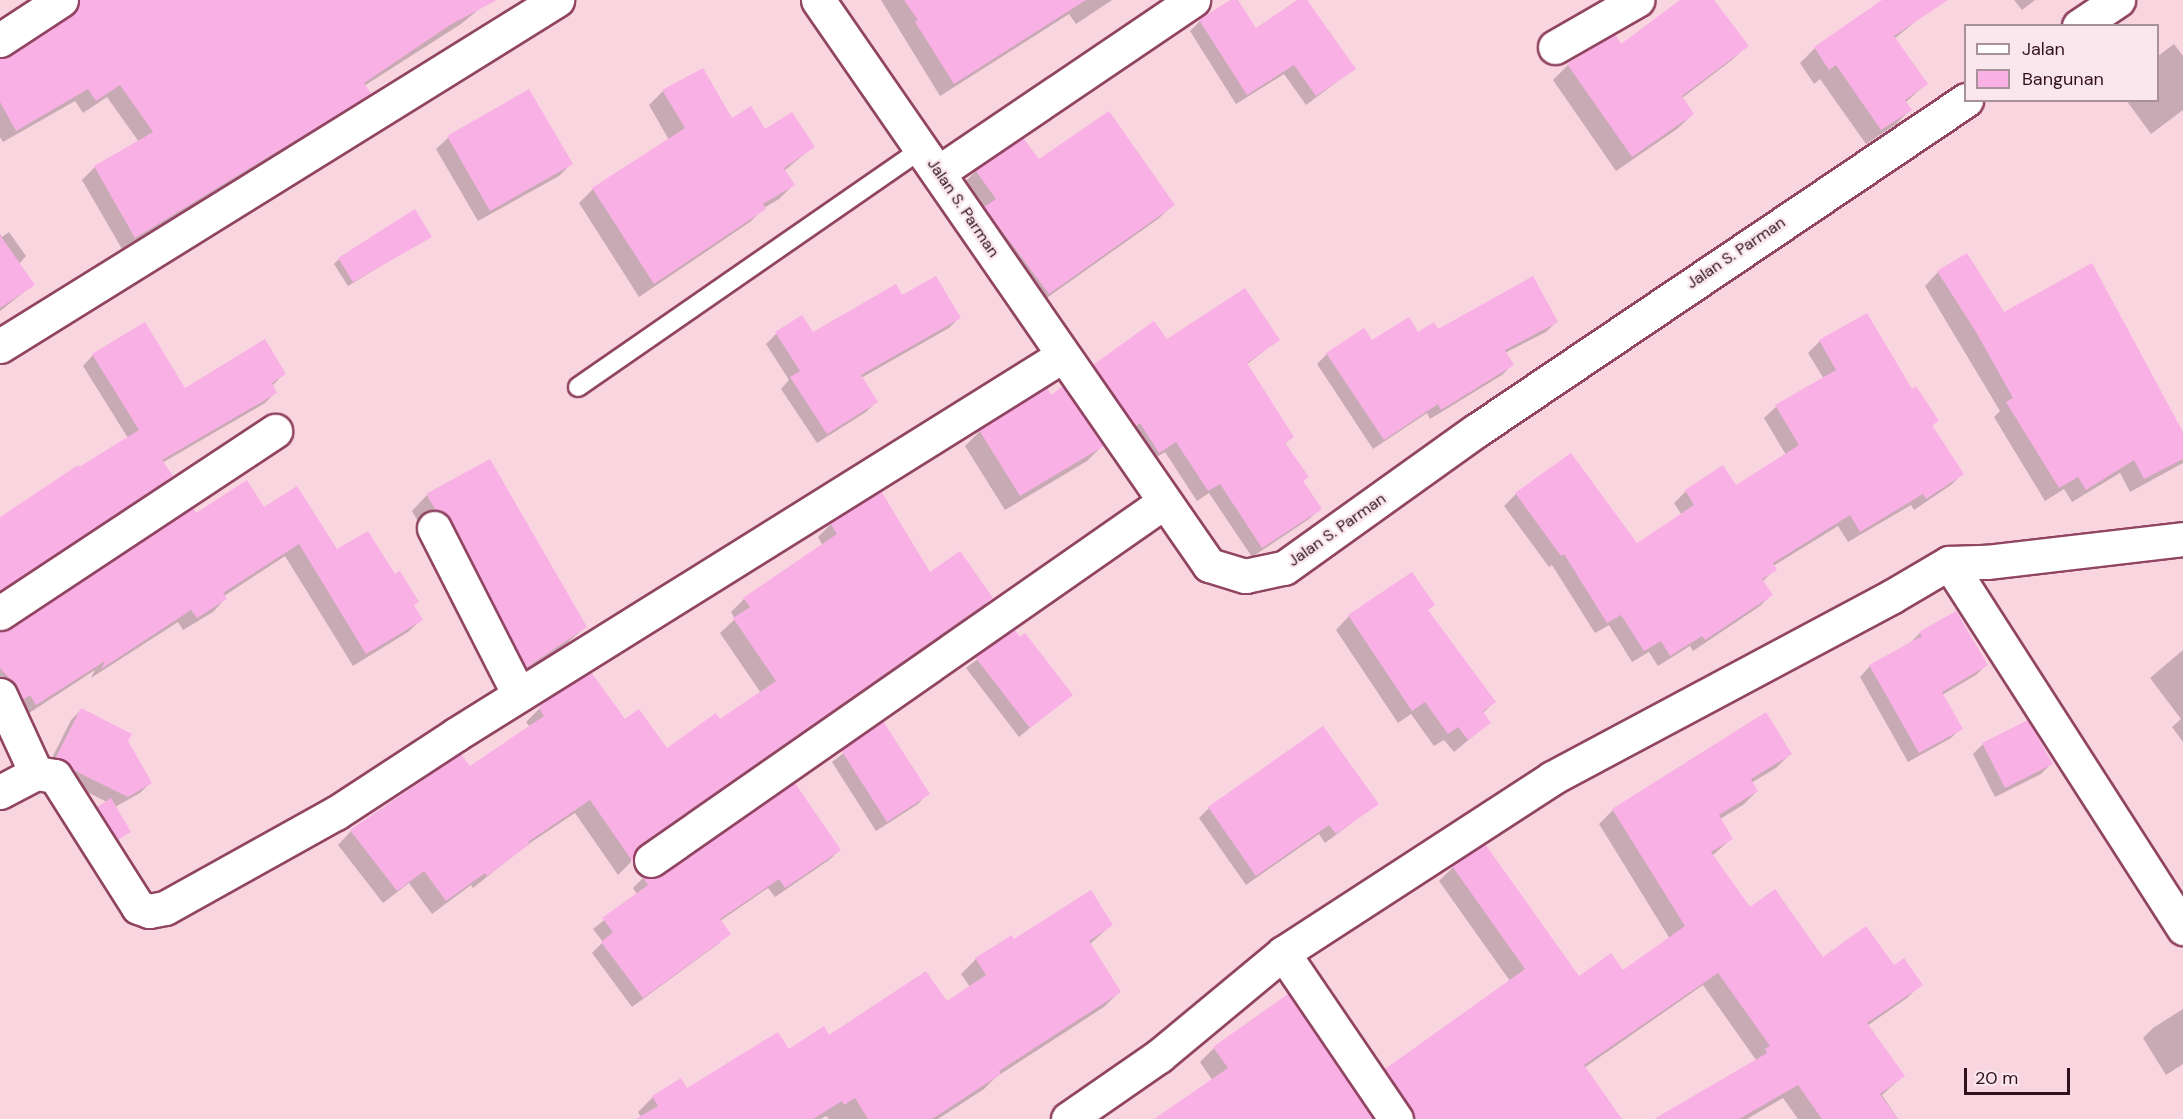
<!DOCTYPE html>
<style>
body{margin:0}
#map{position:relative;width:2183px;height:1119px;overflow:hidden;background:#f9d5e0;font-family:"DM Sans",sans-serif}
div>[style]{position:absolute}
.shadow>*{inset:0;background:#0003}
.building>*{inset:0;background:#f9b0e5}
.roads{filter:drop-shadow(2px 0 #914562) drop-shadow(-2px 0 #914562) drop-shadow(0 2px #914562) drop-shadow(0 -2px #914562)}
.lane>*{height:18px;margin:-9px;padding:0 9px;transform-origin:9px;border-radius:9px;background:#fff}
.street>*{height:33px;margin:-16.5px;padding:0 16.5px;transform-origin:16.5px;border-radius:16.5px;background:#fff}
span{translate:-50% -50%;white-space:nowrap;text-align:center;line-height:1.15;-webkit-text-stroke:5px #fae7ed;paint-order:stroke}
.street-label{font-size:16px;color:#30111d}
.legend{position:absolute;left:1964px;top:24px;width:195px;height:78px;box-sizing:border-box;background:#fae7ed;border:2px solid #a9919a;margin:0;padding:8px 10px;list-style:none;font-size:18px;color:#30111d}
.legend li{display:flex;align-items:center;gap:12px;height:30px}
.legend b{width:30px;border:2px solid #a9919a}
.scale{position:absolute;left:1964px;top:1068px;width:106px;height:27px;box-sizing:border-box;border:3px solid #30111d;border-top:0;padding-left:8px;font-size:18px;line-height:21px;white-space:nowrap;color:#30111d;-webkit-text-stroke:4px #fae7ed;paint-order:stroke}
</style>
<div id="map">
<div class="shadow">
<div style="clip-path:polygon(75px 0,490px 0,461px 24px,364px 86px,369px 93px,356px 106px,122px 249px,82px 180px,95px 167px,139px 142px,107px 97px,83px 113px,75px 101px,3px 142px,0 137px,0 60px,11px 57px,66px 21px,66px 9px)"></div>
<div style="clip-path:polygon(881px 0,1112px 0,1076px 24px,1069px 14px,940px 96px)"></div>
<div style="clip-path:polygon(1233px 0,1237px 0,1256px 30px,1300px 0,1305px 0,1354px 69px,1306px 105px,1284px 74px,1236px 104px,1190px 31px,1200px 21px)"></div>
<div style="clip-path:polygon(1682px 0,1713px 0,1747px 45px,1732px 60px,1682px 98px,1693px 114px,1677px 129px,1616px 171px,1553px 80px,1568px 65px,1621px 46px)"></div>
<div style="clip-path:polygon(1885px 0,1910px 0,1921px 17px,1894px 39px,1926px 84px,1905px 103px,1910px 110px,1895px 125px,1866px 144px,1820px 79px,1814px 84px,1800px 63px,1815px 48px)"></div>
<div style="clip-path:polygon(2014px 0,2035px 0,2022px 10px)"></div>
<div style="clip-path:polygon(2174px 44px,2183px 56px,2183px 110px,2151px 134px,2126px 100px,2158px 100px,2158px 56px)"></div>
<div style="clip-path:polygon(663px 91px,731px 120px,813px 147px,784px 171px,793px 185px,779px 199px,764px 208px,750px 222px,639px 297px,579px 203px,593px 189px,669px 140px,649px 105px)"></div>
<div style="clip-path:polygon(448px 138px,571px 164px,559px 176px,478px 221px,436px 149px)"></div>
<div style="clip-path:polygon(1038px 161px,1173px 205px,1158px 219px,1034px 307px,962px 185px,976px 171px)"></div>
<div style="clip-path:polygon(9px 232px,26px 256px,19px 264px,33px 285px,0 311px,0 234px,2px 237px)"></div>
<div style="clip-path:polygon(430px 236px,348px 286px,334px 264px,339px 259px)"></div>
<div style="clip-path:polygon(1938px 272px,2183px 436px,2183px 463px,2130px 492px,2120px 473px,2072px 502px,2064px 489px,2045px 501px,1994px 417px,2000px 411px,1925px 286px)"></div>
<div style="clip-path:polygon(902px 297px,959px 318px,949px 328px,861px 378px,876px 402px,866px 412px,817px 443px,781px 389px,789px 380px,766px 344px,776px 334px,812px 334px)"></div>
<div style="clip-path:polygon(1556px 322px,1546px 332px,1505px 353px,1512px 365px,1502px 375px,1430px 419px,1427px 413px,1373px 449px,1317px 364px,1327px 354px,1371px 342px,1417px 334px)"></div>
<div style="clip-path:polygon(144px 324px,184px 390px,284px 374px,272px 386px,276px 392px,265px 403px,162px 463px,171px 476px,161px 486px,0 592px,0 519px,128px 438px,83px 366px,93px 355px)"></div>
<div style="clip-path:polygon(1278px 340px,1246px 365px,1292px 437px,1285px 444px,1302px 482px,1320px 509px,1309px 519px,1252px 557px,1209px 493px,1197px 501px,1165px 452px,1149px 462px,1084px 376px,1094px 366px,1167px 341px)"></div>
<div style="clip-path:polygon(1820px 341px,1912px 391px,1937px 420px,1931px 427px,1962px 474px,1951px 485px,1914px 510px,1911px 505px,1848px 542px,1838px 526px,1773px 566px,1775px 569px,1762px 582px,1771px 595px,1760px 606px,1693px 651px,1690px 646px,1658px 666px,1649px 652px,1632px 662px,1609px 625px,1595px 633px,1552px 565px,1549px 567px,1504px 506px,1516px 494px,1571px 455px,1637px 546px,1682px 515px,1674px 503px,1686px 491px,1736px 487px,1786px 455px,1764px 418px,1776px 407px,1824px 379px,1808px 353px)"></div>
<div style="clip-path:polygon(1051px 397px,1102px 446px,1087px 461px,1005px 510px,965px 446px,980px 431px)"></div>
<div style="clip-path:polygon(427px 495px,585px 627px,553px 656px,511px 682px,412px 511px)"></div>
<div style="clip-path:polygon(264px 509px,336px 551px,394px 576px,417px 602px,413px 606px,421px 620px,408px 632px,353px 666px,285px 556px,224px 596px,225px 599px,213px 612px,183px 630px,178px 622px,91px 678px,95px 670px,23px 717px,0 696px,0 666px,196px 515px)"></div>
<div style="clip-path:polygon(831px 524px,929px 574px,991px 598px,978px 612px,632px 853px,631px 862px,618px 875px,575px 813px,524px 847px,473px 888px,471px 885px,432px 914px,409px 883px,383px 903px,338px 845px,351px 831px,470px 768px,530px 727px,526px 722px,546px 702px,625px 721px,667px 750px,720px 721px,761px 693px,720px 633px,735px 619px,731px 612px,744px 599px,823px 546px,818px 537px)"></div>
<div style="clip-path:polygon(1427px 611px,1494px 702px,1483px 713px,1489px 723px,1454px 752px,1444px 740px,1434px 746px,1411px 714px,1398px 723px,1336px 630px,1349px 616px)"></div>
<div style="clip-path:polygon(1014px 631px,1071px 694px,1019px 737px,966px 668px)"></div>
<div style="clip-path:polygon(1920px 633px,1986px 665px,1976px 675px,1942px 695px,1961px 728px,1951px 738px,1908px 762px,1860px 677px,1870px 666px,1910px 643px)"></div>
<div style="clip-path:polygon(2183px 650px,2183px 742px,2172px 727px,2181px 719px,2150px 678px)"></div>
<div style="clip-path:polygon(81px 710px,127px 741px,150px 783px,140px 793px,115px 807px,129px 831px,112px 844px,93px 813px,107px 802px,63px 780px,47px 768px,71px 720px)"></div>
<div style="clip-path:polygon(882px 723px,928px 793px,918px 804px,876px 831px,832px 762px)"></div>
<div style="clip-path:polygon(1983px 744px,2051px 764px,2041px 774px,1995px 797px,1973px 754px)"></div>
<div style="clip-path:polygon(1790px 754px,1776px 768px,1751px 783px,1757px 791px,1743px 805px,1720px 819px,1732px 838px,1712px 856px,1749px 909px,1823px 959px,1894px 968px,1921px 984px,1907px 998px,1867px 1026px,1903px 1076px,1882px 1095px,1898px 1119px,1798px 1119px,1783px 1098px,1747px 1119px,1673px 1119px,1756px 1060px,1703px 985px,1584px 1068px,1619px 1119px,1396px 1119px,1372px 1084px,1386px 1070px,1510px 981px,1439px 881px,1453px 867px,1485px 846px,1579px 978px,1622px 972px,1670px 939px,1599px 824px,1613px 810px)"></div>
<div style="clip-path:polygon(1377px 804px,1325px 843px,1319px 834px,1246px 885px,1199px 818px,1209px 808px)"></div>
<div style="clip-path:polygon(840px 850px,829px 860px,775px 897px,768px 888px,720px 921px,729px 933px,718px 944px,632px 1007px,592px 953px,603px 942px,593px 929px,637px 894px,633px 888px,643px 878px,652px 880px)"></div>
<div style="clip-path:polygon(1111px 925px,1089px 945px,1119px 992px,1104px 1007px,996px 1077px,984px 1089px,938px 1119px,829px 1119px,826px 1116px,821px 1119px,642px 1119px,638px 1112px,653px 1097px,687px 1090px,829px 1037px,946px 1003px,970px 987px,961px 974px,976px 959px,1014px 941px)"></div>
<div style="clip-path:polygon(2183px 1009px,2183px 1064px,2166px 1075px,2143px 1038px,2153px 1028px)"></div>
<div style="clip-path:polygon(1214px 1048px,1362px 1119px,1157px 1119px,1213px 1081px,1200px 1062px)"></div>
</div>
<div class="building">
<div style="clip-path:polygon(80px 0,497px 0,450px 25px,364px 83px,371px 94px,135px 238px,94px 166px,153px 132px,120px 85px,96px 101px,88px 89px,16px 131px,0 102px,0 59px,10px 56px,71px 16px,77px 9px)"></div>
<div style="clip-path:polygon(904px 0,1086px 0,954px 84px,915px 22px,918px 20px)"></div>
<div style="clip-path:polygon(1230px 0,1238px 0,1256px 28px,1297px 0,1307px 0,1356px 69px,1316px 96px,1294px 65px,1247px 95px,1199px 20px)"></div>
<div style="clip-path:polygon(1680px 0,1714px 0,1749px 46px,1682px 96px,1694px 114px,1632px 157px,1567px 64px,1615px 34px,1621px 44px)"></div>
<div style="clip-path:polygon(1882px 0,1948px 0,1894px 36px,1928px 84px,1905px 100px,1912px 110px,1881px 130px,1836px 65px,1829px 70px,1814px 47px)"></div>
<div style="clip-path:polygon(703px 68px,732px 118px,751px 106px,765px 129px,792px 112px,815px 147px,784px 168px,795px 185px,763px 204px,766px 209px,654px 284px,592px 188px,685px 128px,662px 90px)"></div>
<div style="clip-path:polygon(529px 89px,573px 164px,490px 211px,447px 136px)"></div>
<div style="clip-path:polygon(1109px 111px,1175px 205px,1049px 294px,984px 207px,996px 199px,975px 170px,1023px 138px,1039px 159px)"></div>
<div style="clip-path:polygon(415px 209px,432px 237px,353px 282px,338px 258px)"></div>
<div style="clip-path:polygon(0 235px,35px 285px,0 308px)"></div>
<div style="clip-path:polygon(1967px 253px,2004px 312px,2092px 263px,2183px 432px,2183px 459px,2144px 479px,2134px 460px,2086px 490px,2078px 477px,2059px 488px,2006px 402px,2013px 398px,1976px 332px,1937px 271px)"></div>
<div style="clip-path:polygon(936px 276px,961px 318px,861px 375px,878px 402px,827px 434px,790px 377px,800px 371px,775px 332px,802px 315px,813px 332px,896px 284px,902px 295px)"></div>
<div style="clip-path:polygon(1533px 276px,1558px 322px,1505px 350px,1514px 365px,1441px 410px,1438px 404px,1384px 440px,1326px 353px,1364px 328px,1372px 340px,1409px 317px,1418px 332px,1434px 322px,1438px 329px)"></div>
<div style="clip-path:polygon(1245px 288px,1280px 340px,1247px 363px,1294px 437px,1285px 443px,1309px 477px,1303px 481px,1322px 509px,1262px 548px,1220px 484px,1208px 491px,1176px 442px,1159px 453px,1140px 423px,1136px 426px,1093px 365px,1154px 321px,1167px 339px)"></div>
<div style="clip-path:polygon(1867px 313px,1912px 389px,1916px 386px,1939px 421px,1932px 425px,1964px 474px,1926px 499px,1923px 494px,1860px 532px,1850px 515px,1773px 563px,1777px 570px,1762px 579px,1773px 595px,1705px 640px,1702px 636px,1670px 656px,1661px 641px,1644px 651px,1621px 615px,1607px 623px,1564px 554px,1561px 556px,1515px 493px,1571px 453px,1637px 543px,1694px 505px,1685px 490px,1723px 465px,1736px 485px,1799px 445px,1775px 405px,1836px 370px,1819px 340px)"></div>
<div style="clip-path:polygon(145px 322px,185px 388px,265px 339px,286px 374px,272px 383px,277px 393px,162px 460px,173px 476px,0 591px,0 517px,78px 465px,79px 467px,139px 430px,92px 354px)"></div>
<div style="clip-path:polygon(1063px 386px,1104px 446px,1020px 496px,979px 430px,1047px 387px,1051px 395px)"></div>
<div style="clip-path:polygon(490px 459px,587px 627px,526px 668px,451px 519px,445px 513px,435px 509px,426px 494px)"></div>
<div style="clip-path:polygon(247px 480px,264px 507px,297px 486px,337px 549px,368px 531px,395px 574px,400px 571px,419px 602px,414px 605px,423px 620px,366px 654px,299px 544px,223px 593px,227px 599px,197px 618px,191px 610px,101px 669px,105px 661px,36px 705px,30px 695px,23px 700px,17px 687px,0 668px,0 632px,10px 629px,193px 508px,196px 513px)"></div>
<div style="clip-path:polygon(881px 491px,930px 572px,960px 551px,993px 598px,640px 845px,634px 853px,633px 862px,590px 800px,528px 842px,530px 844px,487px 876px,485px 873px,446px 901px,424px 871px,397px 891px,350px 830px,461px 754px,470px 766px,544px 716px,539px 708px,545px 701px,591px 672px,625px 719px,639px 709px,667px 748px,716px 713px,720px 719px,776px 681px,733px 618px,750px 607px,743px 598px,837px 534px,830px 523px)"></div>
<div style="clip-path:polygon(1412px 572px,1435px 605px,1428px 610px,1496px 702px,1483px 711px,1491px 723px,1468px 740px,1458px 727px,1448px 734px,1425px 702px,1412px 711px,1348px 615px)"></div>
<div style="clip-path:polygon(1956px 611px,1988px 665px,1942px 692px,1963px 729px,1919px 753px,1869px 665px,1922px 636px,1919px 632px)"></div>
<div style="clip-path:polygon(1014px 629px,1020px 637px,1025px 633px,1073px 695px,1030px 728px,975px 657px)"></div>
<div style="clip-path:polygon(81px 708px,132px 734px,128px 741px,152px 783px,128px 797px,73px 770px,66px 761px,56px 757px)"></div>
<div style="clip-path:polygon(1766px 712px,1792px 754px,1751px 779px,1758px 791px,1719px 815px,1733px 839px,1711px 852px,1750px 907px,1775px 889px,1823px 957px,1866px 926px,1894px 965px,1904px 958px,1923px 985px,1867px 1023px,1905px 1076px,1880px 1094px,1898px 1119px,1822px 1119px,1798px 1085px,1739px 1119px,1654px 1119px,1767px 1053px,1765px 1049px,1770px 1046px,1718px 973px,1584px 1065px,1622px 1119px,1415px 1119px,1412px 1108px,1385px 1069px,1525px 969px,1452px 866px,1485px 844px,1579px 976px,1611px 953px,1623px 970px,1685px 926px,1612px 809px)"></div>
<div style="clip-path:polygon(2028px 720px,2053px 764px,2005px 788px,1982px 743px)"></div>
<div style="clip-path:polygon(883px 721px,930px 794px,887px 822px,841px 750px)"></div>
<div style="clip-path:polygon(1323px 726px,1379px 804px,1336px 834px,1329px 825px,1256px 876px,1208px 807px)"></div>
<div style="clip-path:polygon(795px 783px,841px 850px,785px 888px,779px 879px,720px 919px,731px 934px,643px 998px,601px 942px,613px 932px,602px 918px,648px 885px,642px 876px,652px 879px,662px 875px)"></div>
<div style="clip-path:polygon(111px 798px,131px 832px,118px 840px,97px 807px)"></div>
<div style="clip-path:polygon(1091px 890px,1113px 925px,1089px 941px,1121px 992px,999px 1071px,1001px 1074px,932px 1119px,868px 1119px,855px 1098px,844px 1105px,842px 1101px,813px 1119px,636px 1119px,658px 1106px,652px 1096px,681px 1078px,687px 1088px,778px 1032px,789px 1049px,824px 1026px,829px 1035px,926px 971px,947px 1001px,986px 975px,975px 958px,1012px 935px,1014px 939px)"></div>
<div style="clip-path:polygon(1288px 994px,1373px 1119px,1154px 1119px,1228px 1068px,1213px 1047px)"></div>
</div>
<div class="roads">
<div class="lane">
<div style="left:578px;top:387px;width:418px;rotate:-34.7deg"></div>
</div>
<div class="street">
<div style="left:818px;top:0;width:687px;rotate:55.32deg"></div>
<div style="left:1209px;top:565px;width:38px;rotate:17deg"></div>
<div style="left:1245px;top:576px;width:40px;rotate:-12deg"></div>
<div style="left:1284px;top:568px;width:237px;rotate:-35.6deg"></div>
<div style="left:1477px;top:430px;width:590px;rotate:-34.01deg"></div>
<div style="left:2079px;top:26px;width:47px;rotate:-33.7deg"></div>
<div style="left:0;top:40px;width:73px;rotate:-33.3deg"></div>
<div style="left:1555px;top:47px;width:95px;rotate:-29.8deg"></div>
<div style="left:939px;top:172px;width:307px;rotate:-34.1deg"></div>
<div style="left:0;top:346px;width:656px;rotate:-31.85deg"></div>
<div style="left:434px;top:528px;width:187px;rotate:63deg"></div>
<div style="left:1949px;top:563px;width:434px;rotate:57.3deg"></div>
<div style="left:0;top:613px;width:330px;rotate:-33.5deg"></div>
<div style="left:0;top:695px;width:86px;rotate:65.2deg"></div>
<div style="left:0;top:792px;width:41px;rotate:-27.8deg"></div>
<div style="left:36px;top:773px;width:19px;rotate:9deg"></div>
<div style="left:55px;top:776px;width:155px;rotate:57.6deg"></div>
<div style="left:138px;top:907px;width:12px;rotate:20deg"></div>
<div style="left:149px;top:911px;width:16px;rotate:-11deg"></div>
<div style="left:165px;top:908px;width:196px;rotate:-29.1deg"></div>
<div style="left:336px;top:813px;width:142px;rotate:-33.2deg"></div>
<div style="left:455px;top:735px;width:716px;rotate:-31.98deg"></div>
<div style="left:651px;top:860px;width:626px;rotate:-34.91deg"></div>
<div style="left:1283px;top:953px;width:201px;rotate:55.8deg"></div>
<div style="left:1068px;top:1119px;width:111px;rotate:-34.7deg"></div>
<div style="left:1159px;top:1056px;width:161px;rotate:-39.7deg"></div>
<div style="left:1283px;top:953px;width:321px;rotate:-33deg"></div>
<div style="left:1552px;top:778px;width:384px;rotate:-28.1deg"></div>
<div style="left:1891px;top:597px;width:67px;rotate:-30.4deg"></div>
<div style="left:1949px;top:563px;width:38px;rotate:-2deg"></div>
<div style="left:1987px;top:562px;width:197px;rotate:-6.7deg"></div>
</div>
</div>
<div class="street-label">
<span style="left:963px;top:208px;rotate:56deg">Jalan S. Parman</span>
<span style="left:1736px;top:253px;rotate:-34deg">Jalan S. Parman</span>
<span style="left:1337px;top:530px;rotate:-35deg">Jalan S. Parman</span>
</div>
<ul class="legend">
<li><b style="height:8px;background:#fff"></b>Jalan</li>
<li><b style="height:16px;background:#f9b0e5"></b>Bangunan</li>
</ul>
<div class="scale">20 m</div>
</div>
